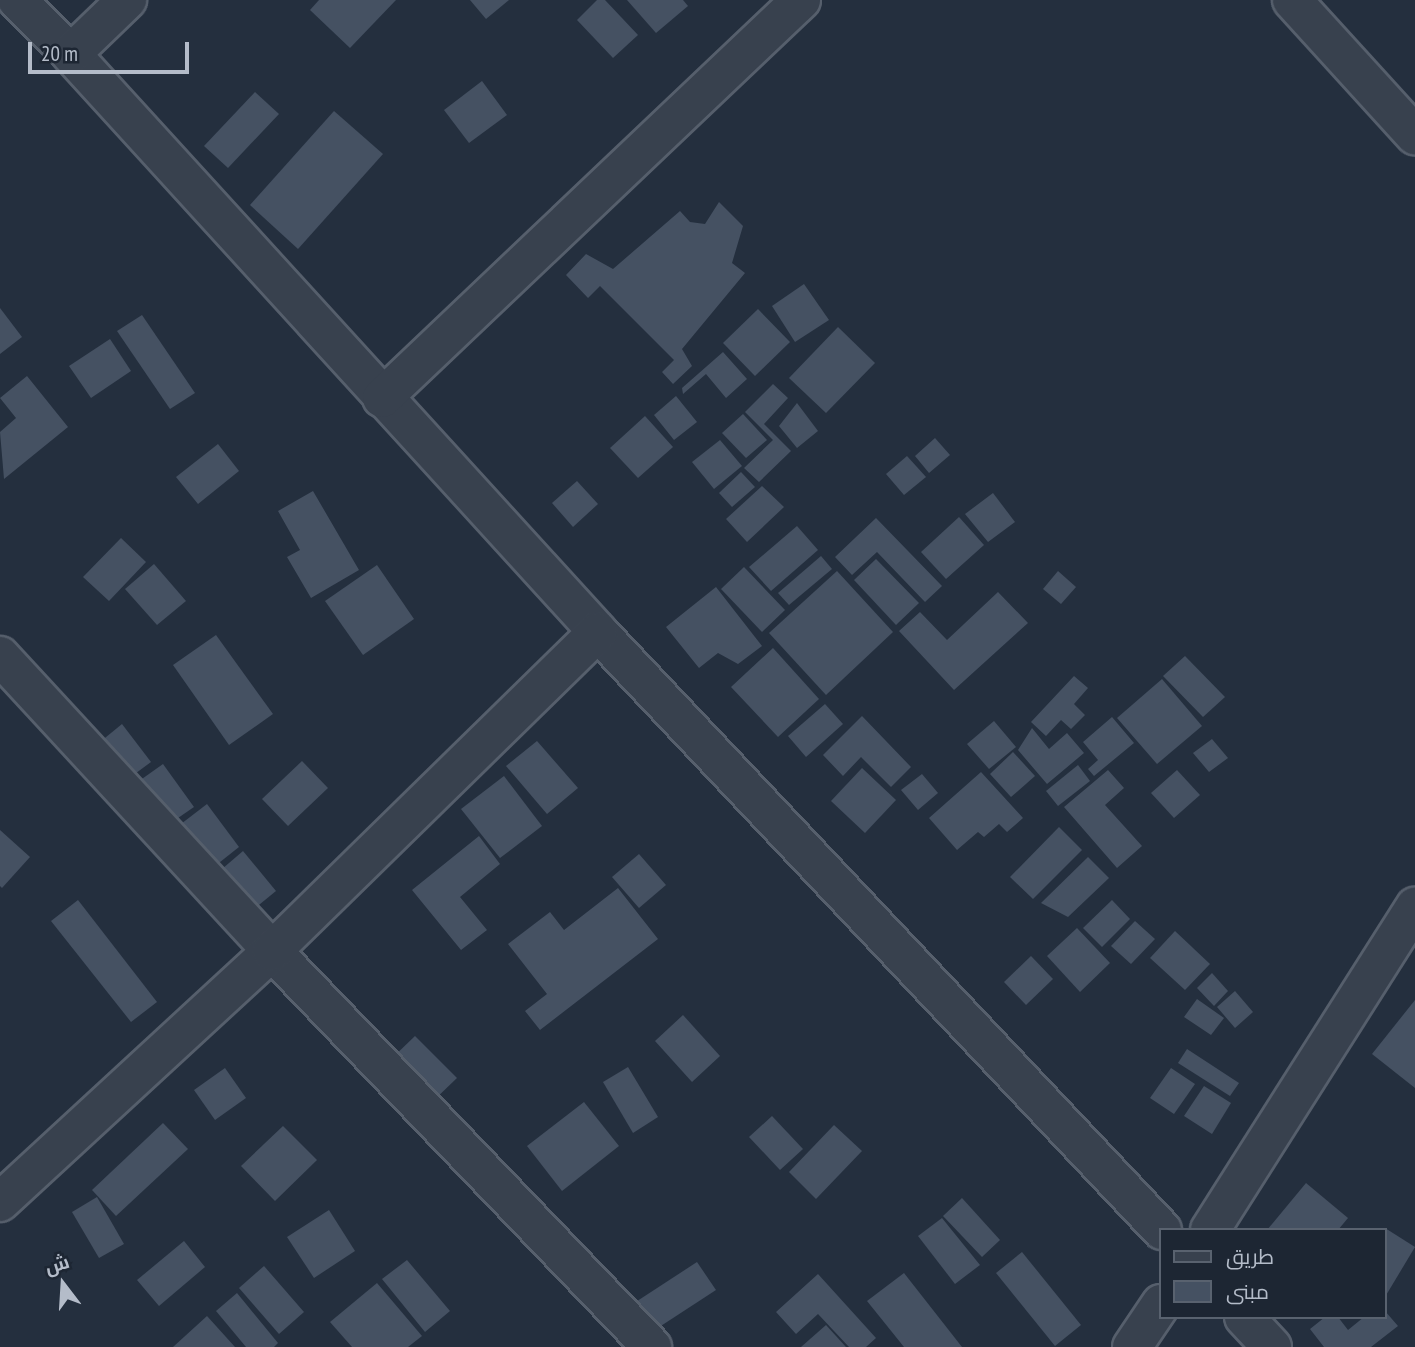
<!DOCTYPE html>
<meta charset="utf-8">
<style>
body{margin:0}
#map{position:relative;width:1415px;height:1347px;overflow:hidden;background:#242f3e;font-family:"PT Sans Narrow",Cairo,sans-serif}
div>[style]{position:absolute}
.building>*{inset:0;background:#455162}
.roads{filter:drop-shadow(2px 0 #565f6c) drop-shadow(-2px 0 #565f6c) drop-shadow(0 2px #565f6c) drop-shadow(0 -2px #565f6c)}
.minor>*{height:38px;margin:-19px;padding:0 19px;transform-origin:19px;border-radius:19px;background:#38414e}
span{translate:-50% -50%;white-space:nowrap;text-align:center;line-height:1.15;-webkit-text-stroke:5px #1d2633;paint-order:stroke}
.legend{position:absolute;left:1159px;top:1228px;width:228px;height:91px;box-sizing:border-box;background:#1d2633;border:2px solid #59626f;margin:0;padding:9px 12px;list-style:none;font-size:21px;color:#b4bcc9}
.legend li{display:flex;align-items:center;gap:14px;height:35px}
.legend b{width:35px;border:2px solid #59626f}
.north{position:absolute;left:28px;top:1249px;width:70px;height:70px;-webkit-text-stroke:5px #1d2633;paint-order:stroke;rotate:343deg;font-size:19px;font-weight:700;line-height:28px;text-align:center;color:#b4bcc9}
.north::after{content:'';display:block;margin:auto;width:24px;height:32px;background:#b4bcc9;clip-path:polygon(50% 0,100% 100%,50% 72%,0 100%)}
.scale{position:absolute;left:28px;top:42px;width:161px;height:32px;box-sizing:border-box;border:4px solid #b4bcc9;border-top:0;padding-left:9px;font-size:21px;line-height:24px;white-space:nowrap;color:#b4bcc9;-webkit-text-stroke:5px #1d2633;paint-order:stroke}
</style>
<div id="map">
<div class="building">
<div style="clip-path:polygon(319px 0,396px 0,350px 48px,310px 10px)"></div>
<div style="clip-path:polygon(470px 0,509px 0,486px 19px)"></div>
<div style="clip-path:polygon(597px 0,605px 0,638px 35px,613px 58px,577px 20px)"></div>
<div style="clip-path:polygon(627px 0,683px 0,688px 6px,656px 33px)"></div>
<div style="clip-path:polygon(482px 81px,507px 115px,469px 143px,444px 110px)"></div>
<div style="clip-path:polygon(255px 92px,279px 114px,228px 168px,204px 146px)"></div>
<div style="clip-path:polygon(334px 111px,383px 154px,298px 249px,250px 205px)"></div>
<div style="clip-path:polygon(719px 202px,743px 226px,732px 263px,745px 273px,682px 349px,692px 366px,673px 384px,662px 372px,674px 360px,600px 286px,588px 298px,566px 275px,586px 254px,613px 269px,680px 211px,690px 222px,705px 224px)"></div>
<div style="clip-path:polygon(804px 284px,829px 320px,795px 342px,772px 306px)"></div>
<div style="clip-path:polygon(0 308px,22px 337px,0 354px)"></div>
<div style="clip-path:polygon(758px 309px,790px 342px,755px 376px,723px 343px)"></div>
<div style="clip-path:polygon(142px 315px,195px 393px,170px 409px,117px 331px)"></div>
<div style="clip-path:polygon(838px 327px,875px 363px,826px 413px,789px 378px)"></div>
<div style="clip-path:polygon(110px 339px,131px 371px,91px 398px,69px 366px)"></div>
<div style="clip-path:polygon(723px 352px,747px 379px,726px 398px,706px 374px,683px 394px,682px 388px)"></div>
<div style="clip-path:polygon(27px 376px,68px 427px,4px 479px,0 432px,16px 418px,0 398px)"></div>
<div style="clip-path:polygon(773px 384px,788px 398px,764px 424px,791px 451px,759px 482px,744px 468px,773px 440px,745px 412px)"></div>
<div style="clip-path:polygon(676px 396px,697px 422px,674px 440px,654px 415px)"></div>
<div style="clip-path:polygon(797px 403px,818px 431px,797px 448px,779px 426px)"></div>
<div style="clip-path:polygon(743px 414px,767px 440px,746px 458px,722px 433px)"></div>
<div style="clip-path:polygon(645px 416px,673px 447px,638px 478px,610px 448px)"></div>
<div style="clip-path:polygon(935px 438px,950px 455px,929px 473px,915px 456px)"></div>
<div style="clip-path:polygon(720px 440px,742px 466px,714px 489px,692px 462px)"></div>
<div style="clip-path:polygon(218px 444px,239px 471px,198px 504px,176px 477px)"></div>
<div style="clip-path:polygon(907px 456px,926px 477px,904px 495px,886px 474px)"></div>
<div style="clip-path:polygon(741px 472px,755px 487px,732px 507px,719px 493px)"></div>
<div style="clip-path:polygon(577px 481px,598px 504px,573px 527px,552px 503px)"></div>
<div style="clip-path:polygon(762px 486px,784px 507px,747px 542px,726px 519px)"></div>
<div style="clip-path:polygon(313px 491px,359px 570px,311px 598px,287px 557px,300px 550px,278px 511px)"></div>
<div style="clip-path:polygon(993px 493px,1015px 522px,988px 542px,965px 514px)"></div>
<div style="clip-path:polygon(959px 517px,984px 545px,946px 579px,921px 552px)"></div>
<div style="clip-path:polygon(876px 518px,942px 586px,925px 602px,877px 552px,852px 575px,835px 557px)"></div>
<div style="clip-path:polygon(797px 526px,818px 550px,771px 591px,749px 567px)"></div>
<div style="clip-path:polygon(121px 538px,146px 562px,109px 601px,83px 577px)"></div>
<div style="clip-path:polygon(821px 556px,832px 569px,789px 605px,778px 593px)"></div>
<div style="clip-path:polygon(876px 559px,919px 603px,896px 625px,854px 580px)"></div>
<div style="clip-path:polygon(154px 564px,186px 601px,157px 625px,125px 589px)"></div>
<div style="clip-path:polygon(377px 565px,414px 619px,363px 655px,325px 601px)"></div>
<div style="clip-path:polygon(744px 567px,785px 610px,762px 632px,721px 589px)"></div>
<div style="clip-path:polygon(837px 571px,893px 632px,826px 695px,769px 633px)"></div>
<div style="clip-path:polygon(1058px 571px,1076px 587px,1061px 604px,1043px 589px)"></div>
<div style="clip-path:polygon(716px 587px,762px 646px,738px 664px,718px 653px,699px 668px,666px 627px)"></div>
<div style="clip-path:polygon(998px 592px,1028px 623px,954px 690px,899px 631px,920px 612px,947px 640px)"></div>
<div style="clip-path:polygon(216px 635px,273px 714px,229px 745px,173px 665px)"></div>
<div style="clip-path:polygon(773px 648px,819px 699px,778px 737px,731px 687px)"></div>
<div style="clip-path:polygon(1185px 656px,1225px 697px,1203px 717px,1163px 676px)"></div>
<div style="clip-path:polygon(1074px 676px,1088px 688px,1074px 704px,1085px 715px,1071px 729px,1061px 720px,1046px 736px,1031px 722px)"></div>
<div style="clip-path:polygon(1162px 679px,1202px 726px,1157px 764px,1117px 718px)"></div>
<div style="clip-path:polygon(825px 704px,843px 724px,806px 757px,788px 736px)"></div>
<div style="clip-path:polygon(862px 716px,911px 767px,891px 787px,861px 757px,843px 776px,823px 755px)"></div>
<div style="clip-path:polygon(1112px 717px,1134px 743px,1094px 776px,1088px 769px,1098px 760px,1083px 742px)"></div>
<div style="clip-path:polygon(994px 721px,1016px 747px,989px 769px,967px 744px)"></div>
<div style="clip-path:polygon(122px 724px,151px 762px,128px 779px,100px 742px)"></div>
<div style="clip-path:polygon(1032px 728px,1049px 749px,1067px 733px,1084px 753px,1047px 784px,1018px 750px)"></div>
<div style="clip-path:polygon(1212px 739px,1228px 758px,1209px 772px,1193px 753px)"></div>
<div style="clip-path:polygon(537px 741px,578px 788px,547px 814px,506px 766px)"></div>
<div style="clip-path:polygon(1013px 752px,1035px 776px,1011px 797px,990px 774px)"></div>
<div style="clip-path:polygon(302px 761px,328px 788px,288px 826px,262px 799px)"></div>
<div style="clip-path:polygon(163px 764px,194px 807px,162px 829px,132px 786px)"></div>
<div style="clip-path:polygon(1078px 765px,1090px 781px,1058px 806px,1046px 791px)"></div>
<div style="clip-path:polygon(862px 768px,896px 800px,865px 833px,831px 801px)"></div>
<div style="clip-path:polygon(1108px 770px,1124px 788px,1105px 805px,1142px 846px,1117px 868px,1064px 807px)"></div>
<div style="clip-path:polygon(1177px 770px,1200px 795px,1174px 818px,1151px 793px)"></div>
<div style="clip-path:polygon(981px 772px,1023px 818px,1007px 832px,999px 824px,984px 837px,978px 832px,957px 850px,929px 818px)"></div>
<div style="clip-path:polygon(922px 774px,938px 793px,918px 810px,901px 790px)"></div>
<div style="clip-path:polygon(504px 776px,542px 826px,500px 858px,461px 809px)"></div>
<div style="clip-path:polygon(207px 804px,239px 847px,210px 870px,177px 827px)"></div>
<div style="clip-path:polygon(1059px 827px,1082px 850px,1033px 899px,1010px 877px)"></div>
<div style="clip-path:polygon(0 830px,30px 857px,2px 888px,0 886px)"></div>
<div style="clip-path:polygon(479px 836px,500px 864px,460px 897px,487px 930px,461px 950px,412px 890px)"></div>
<div style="clip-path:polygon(243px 851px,276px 891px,248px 914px,215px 875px)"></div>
<div style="clip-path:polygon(639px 854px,666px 885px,639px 908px,612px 877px)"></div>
<div style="clip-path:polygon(1088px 857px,1109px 878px,1068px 917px,1041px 903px)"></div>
<div style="clip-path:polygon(618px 888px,658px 939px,540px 1030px,525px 1011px,547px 994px,508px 944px,550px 912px,564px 930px)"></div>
<div style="clip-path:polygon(78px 900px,157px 1002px,131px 1022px,51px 921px)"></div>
<div style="clip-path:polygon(1112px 900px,1130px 919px,1102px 947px,1083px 928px)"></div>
<div style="clip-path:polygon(1135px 921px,1155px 939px,1131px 964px,1111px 946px)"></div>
<div style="clip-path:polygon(1077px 928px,1110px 963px,1080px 992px,1047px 956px)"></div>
<div style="clip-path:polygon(1175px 931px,1210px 964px,1185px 990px,1150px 958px)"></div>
<div style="clip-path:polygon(1031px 956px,1053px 979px,1026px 1005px,1004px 982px)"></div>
<div style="clip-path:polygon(1212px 973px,1228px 991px,1214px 1006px,1197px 988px)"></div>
<div style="clip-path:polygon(1235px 991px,1253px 1012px,1235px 1028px,1217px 1007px)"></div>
<div style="clip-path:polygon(1197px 999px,1224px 1018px,1211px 1035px,1184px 1017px)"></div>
<div style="clip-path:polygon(1415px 1000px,1415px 1088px,1372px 1054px)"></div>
<div style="clip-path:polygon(683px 1015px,720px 1056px,692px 1082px,655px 1041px)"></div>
<div style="clip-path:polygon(415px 1036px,457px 1078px,430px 1104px,388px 1062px)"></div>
<div style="clip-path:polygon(1187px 1049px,1239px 1083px,1230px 1096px,1178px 1063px)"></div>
<div style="clip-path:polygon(628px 1067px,658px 1117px,633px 1133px,603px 1082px)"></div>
<div style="clip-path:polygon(225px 1068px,246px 1098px,215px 1120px,194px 1090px)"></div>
<div style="clip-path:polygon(1171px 1068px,1195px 1084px,1174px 1114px,1150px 1098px)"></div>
<div style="clip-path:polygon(1204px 1086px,1231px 1103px,1212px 1134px,1184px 1116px)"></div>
<div style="clip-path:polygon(584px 1102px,619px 1146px,562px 1191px,527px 1146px)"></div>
<div style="clip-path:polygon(772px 1116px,803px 1149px,780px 1170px,749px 1137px)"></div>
<div style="clip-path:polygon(163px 1123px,188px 1149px,116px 1216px,92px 1190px)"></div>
<div style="clip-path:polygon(834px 1125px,862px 1151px,816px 1199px,789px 1172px)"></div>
<div style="clip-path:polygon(283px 1126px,317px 1160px,275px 1201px,241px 1166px)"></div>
<div style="clip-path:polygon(1306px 1183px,1348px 1218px,1338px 1230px,1267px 1230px)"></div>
<div style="clip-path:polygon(97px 1197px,124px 1244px,99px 1258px,72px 1212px)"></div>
<div style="clip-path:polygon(962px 1198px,1000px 1240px,982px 1257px,943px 1216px)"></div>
<div style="clip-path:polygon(329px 1210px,355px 1251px,314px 1278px,287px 1237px)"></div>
<div style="clip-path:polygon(942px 1218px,980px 1265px,955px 1284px,918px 1236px)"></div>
<div style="clip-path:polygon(1385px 1228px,1415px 1247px,1385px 1297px)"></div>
<div style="clip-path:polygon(184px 1241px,205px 1267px,159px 1306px,137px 1280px)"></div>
<div style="clip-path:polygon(1022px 1252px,1081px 1325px,1055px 1346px,996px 1273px)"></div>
<div style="clip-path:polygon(407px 1260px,450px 1311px,425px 1332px,382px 1279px)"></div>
<div style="clip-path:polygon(697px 1262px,716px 1290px,647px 1335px,628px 1307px)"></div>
<div style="clip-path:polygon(264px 1266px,304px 1312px,279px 1334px,239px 1288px)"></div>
<div style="clip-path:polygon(904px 1273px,962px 1347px,904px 1347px,867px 1301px)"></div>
<div style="clip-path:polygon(818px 1274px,876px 1338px,866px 1347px,849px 1347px,818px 1314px,796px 1334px,776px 1312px)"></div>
<div style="clip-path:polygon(377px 1283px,422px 1336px,408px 1347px,352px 1347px,330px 1322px)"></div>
<div style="clip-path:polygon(237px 1293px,278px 1343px,274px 1347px,246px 1347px,216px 1311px)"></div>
<div style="clip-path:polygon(1385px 1311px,1398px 1326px,1371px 1347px,1324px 1347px,1310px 1329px,1325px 1317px,1338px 1317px,1348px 1330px,1364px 1317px,1385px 1317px)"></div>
<div style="clip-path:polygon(207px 1316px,235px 1347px,173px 1347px)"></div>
<div style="clip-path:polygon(826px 1325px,846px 1347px,801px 1347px)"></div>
</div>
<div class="roads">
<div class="minor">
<div style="left:17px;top:0;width:76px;rotate:45deg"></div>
<div style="left:71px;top:54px;width:782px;rotate:47.64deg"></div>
<div style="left:598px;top:632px;width:822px;rotate:46.68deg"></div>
<div style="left:1292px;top:0;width:183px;rotate:47.7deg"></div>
<div style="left:71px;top:54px;width:78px;rotate:-44deg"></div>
<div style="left:382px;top:398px;width:578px;rotate:-43.53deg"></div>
<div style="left:0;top:656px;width:401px;rotate:47.3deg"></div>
<div style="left:272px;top:951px;width:549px;rotate:46.18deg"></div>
<div style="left:0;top:1202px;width:370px;rotate:-42.7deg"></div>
<div style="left:272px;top:951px;width:456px;rotate:-44.4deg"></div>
<div style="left:1210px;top:1230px;width:383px;rotate:-57.6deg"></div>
<div style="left:1244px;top:1317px;width:41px;rotate:47deg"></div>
<div style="left:1132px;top:1347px;width:52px;rotate:-56deg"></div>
</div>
</div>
<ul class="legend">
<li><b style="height:9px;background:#38414e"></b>طريق</li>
<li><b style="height:19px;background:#455162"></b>مبنى</li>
</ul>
<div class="north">ش</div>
<div class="scale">20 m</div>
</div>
